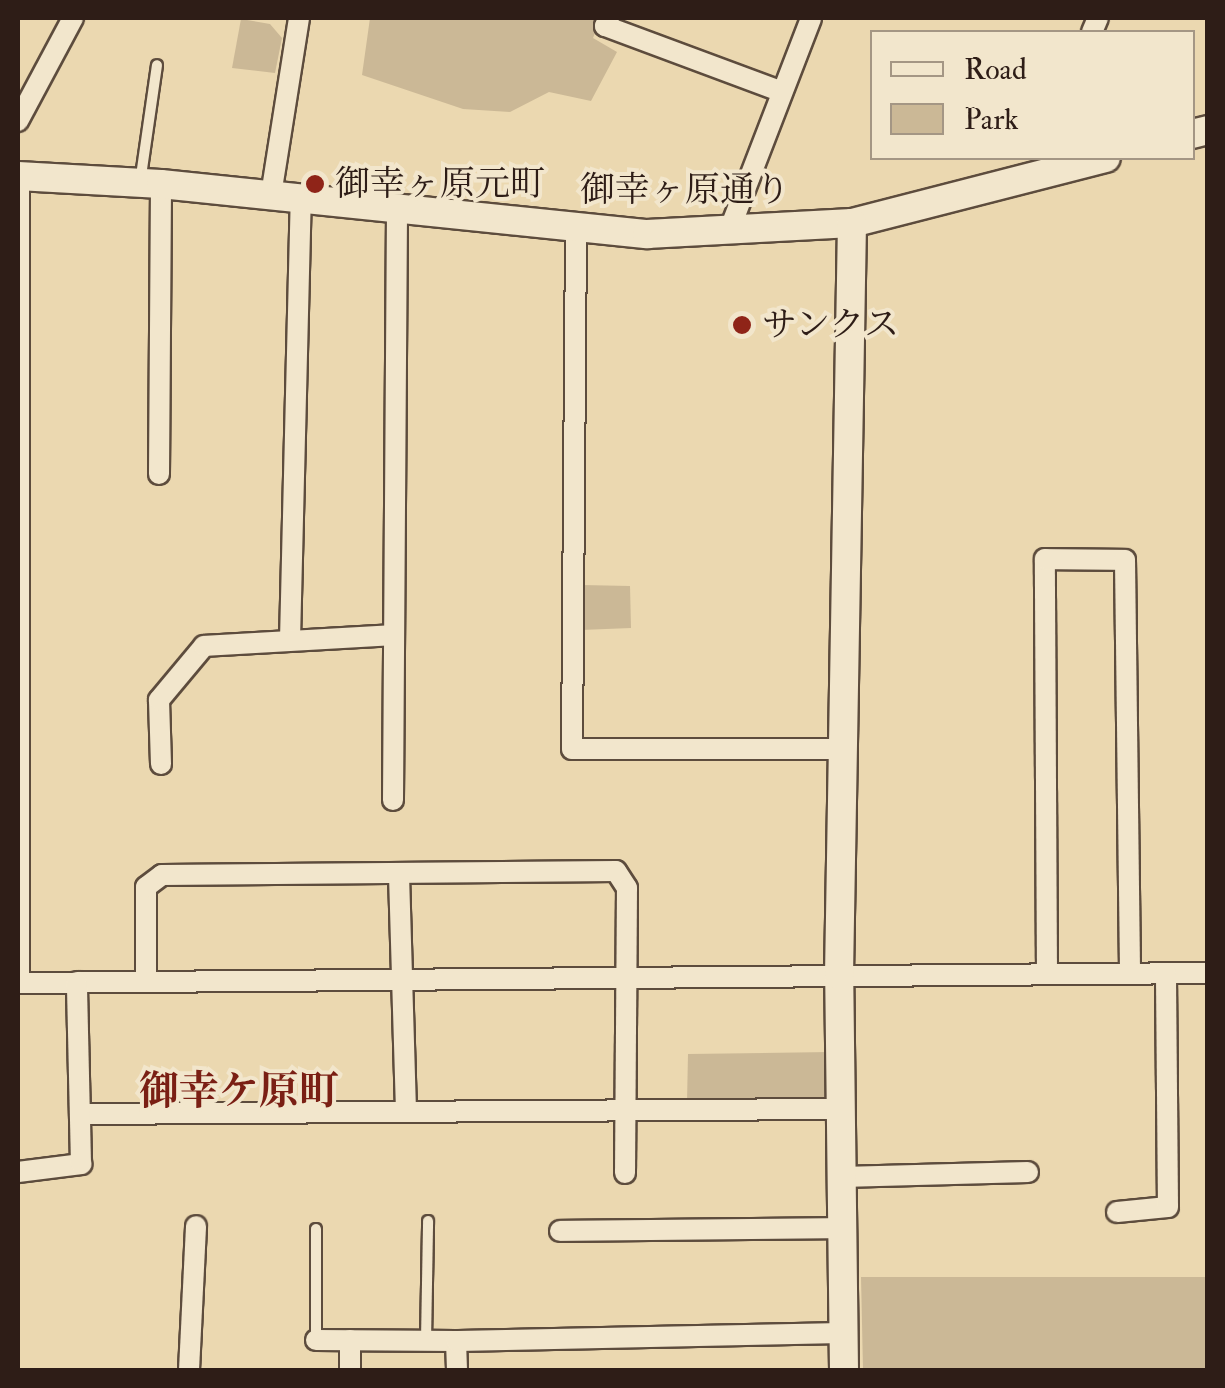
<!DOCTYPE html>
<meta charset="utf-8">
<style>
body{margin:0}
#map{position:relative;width:1225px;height:1388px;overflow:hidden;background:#ebd8b0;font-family:"IM FELL Double Pica","Noto Serif JP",serif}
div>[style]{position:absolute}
.green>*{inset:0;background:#cbb896}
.roads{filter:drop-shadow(2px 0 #5d4c3d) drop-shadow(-2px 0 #5d4c3d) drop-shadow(0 2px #5d4c3d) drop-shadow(0 -2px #5d4c3d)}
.lane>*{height:10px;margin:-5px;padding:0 5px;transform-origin:5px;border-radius:5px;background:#f2e6cc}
.street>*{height:20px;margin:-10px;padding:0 10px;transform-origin:10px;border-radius:10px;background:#f2e6cc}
.secondary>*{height:28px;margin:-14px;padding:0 14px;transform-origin:14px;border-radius:14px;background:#f2e6cc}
.dots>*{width:28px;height:28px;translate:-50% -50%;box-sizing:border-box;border:5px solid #f2e6cc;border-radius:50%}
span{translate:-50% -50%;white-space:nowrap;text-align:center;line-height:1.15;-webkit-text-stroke:8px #f2e6cc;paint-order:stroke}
.poi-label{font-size:35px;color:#2e1d17}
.left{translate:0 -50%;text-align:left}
.street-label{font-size:35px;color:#2e1d17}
.quarter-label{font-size:40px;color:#7a1f14;font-weight:700}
.frame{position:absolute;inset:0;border:20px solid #2e1d17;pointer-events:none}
.legend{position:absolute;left:870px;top:30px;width:325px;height:130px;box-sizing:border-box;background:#f2e6cc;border:2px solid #a49684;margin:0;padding:12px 18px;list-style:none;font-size:30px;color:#2e1d17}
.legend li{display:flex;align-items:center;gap:20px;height:50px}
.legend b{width:50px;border:2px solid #a49684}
</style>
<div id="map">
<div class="green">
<div style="clip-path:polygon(370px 18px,601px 18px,593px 38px,617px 52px,591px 101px,549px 92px,510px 112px,463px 109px,362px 75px)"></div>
<div style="clip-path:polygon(241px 19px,270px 24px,282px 38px,275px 73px,232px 68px)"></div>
<div style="clip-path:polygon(582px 585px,630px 586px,631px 628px,581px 630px)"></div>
<div style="clip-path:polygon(830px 1052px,829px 1104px,687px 1102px,688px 1054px)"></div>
<div style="clip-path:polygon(861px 1277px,1207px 1277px,1207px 1370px,863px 1370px)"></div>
</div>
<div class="roads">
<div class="lane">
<div style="left:140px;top:183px;width:119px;rotate:-81.8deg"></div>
<div style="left:316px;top:1339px;width:110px;rotate:-90deg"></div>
<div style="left:426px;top:1341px;width:120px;rotate:-89deg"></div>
</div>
<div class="street">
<div style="left:609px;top:18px;width:9px;rotate:117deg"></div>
<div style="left:605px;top:26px;width:189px;rotate:20.4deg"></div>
<div style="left:1092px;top:32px;width:15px;rotate:-67deg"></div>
<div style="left:18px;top:121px;width:117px;rotate:-61.9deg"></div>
<div style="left:19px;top:176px;width:807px;rotate:90deg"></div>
<div style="left:271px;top:195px;width:179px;rotate:-81deg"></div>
<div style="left:576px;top:230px;width:519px;rotate:90.44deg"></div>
<div style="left:572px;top:749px;width:271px"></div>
<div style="left:729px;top:231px;width:228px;rotate:-68.9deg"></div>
<div style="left:159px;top:474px;width:290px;rotate:-89.6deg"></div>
<div style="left:290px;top:640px;width:441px;rotate:-88.6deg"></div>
<div style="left:161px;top:764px;width:64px;rotate:-91.8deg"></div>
<div style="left:159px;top:700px;width:70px;rotate:-50.2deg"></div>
<div style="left:204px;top:646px;width:190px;rotate:-3.3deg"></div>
<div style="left:393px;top:800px;width:591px;rotate:-89.61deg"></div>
<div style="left:399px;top:875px;width:236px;rotate:88.3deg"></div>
<div style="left:1047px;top:974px;width:415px;rotate:-90.3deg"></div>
<div style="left:1045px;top:559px;width:80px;rotate:0.7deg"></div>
<div style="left:1125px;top:560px;width:414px;rotate:89.3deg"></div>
<div style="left:146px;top:982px;width:95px;rotate:-90deg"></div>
<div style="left:146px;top:887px;width:20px;rotate:-37deg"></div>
<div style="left:162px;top:875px;width:454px;rotate:-0.5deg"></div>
<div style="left:616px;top:871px;width:20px;rotate:57deg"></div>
<div style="left:627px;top:888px;width:285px;rotate:90.4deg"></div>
<div style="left:18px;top:983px;width:1190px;rotate:-0.48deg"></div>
<div style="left:80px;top:1114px;width:761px;rotate:-0.38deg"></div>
<div style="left:18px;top:1172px;width:64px;rotate:-7.2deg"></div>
<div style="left:81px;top:1164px;width:182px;rotate:-91.3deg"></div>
<div style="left:842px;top:1177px;width:186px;rotate:-1.5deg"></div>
<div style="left:1117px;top:1212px;width:51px;rotate:-5.6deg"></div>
<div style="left:1168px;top:1207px;width:234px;rotate:-90.5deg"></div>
<div style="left:560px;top:1231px;width:282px;rotate:-0.6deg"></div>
<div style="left:316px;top:1340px;width:140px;rotate:0.4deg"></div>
<div style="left:456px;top:1341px;width:29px;rotate:88deg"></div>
<div style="left:456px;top:1341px;width:388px;rotate:-1.2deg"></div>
<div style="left:189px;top:1370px;width:144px;rotate:-87.2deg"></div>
<div style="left:350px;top:1370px;width:30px;rotate:-90deg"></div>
</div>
<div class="secondary">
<div style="left:1192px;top:134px;width:16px;rotate:-14deg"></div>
<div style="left:18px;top:176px;width:143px;rotate:3.2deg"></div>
<div style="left:161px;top:184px;width:489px;rotate:5.9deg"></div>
<div style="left:647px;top:234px;width:205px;rotate:-3.1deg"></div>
<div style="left:852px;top:223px;width:262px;rotate:-14.4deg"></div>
<div style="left:844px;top:1370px;width:395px;rotate:-90.7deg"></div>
<div style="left:839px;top:975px;width:752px;rotate:-89.01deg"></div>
</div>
</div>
<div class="dots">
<div style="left:315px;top:184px;background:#8f2418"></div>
<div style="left:742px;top:325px;background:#8f2418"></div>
</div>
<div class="poi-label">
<span class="left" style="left:335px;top:184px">御幸ヶ原元町</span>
<span class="left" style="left:762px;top:325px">サンクス</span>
</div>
<div class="street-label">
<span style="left:685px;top:190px">御幸ヶ原通り</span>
</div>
<div class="quarter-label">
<span style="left:239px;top:1092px">御幸ケ原町</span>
</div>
<div class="frame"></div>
<ul class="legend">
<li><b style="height:12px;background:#f2e6cc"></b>Road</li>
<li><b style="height:28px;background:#cbb896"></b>Park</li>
</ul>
</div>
